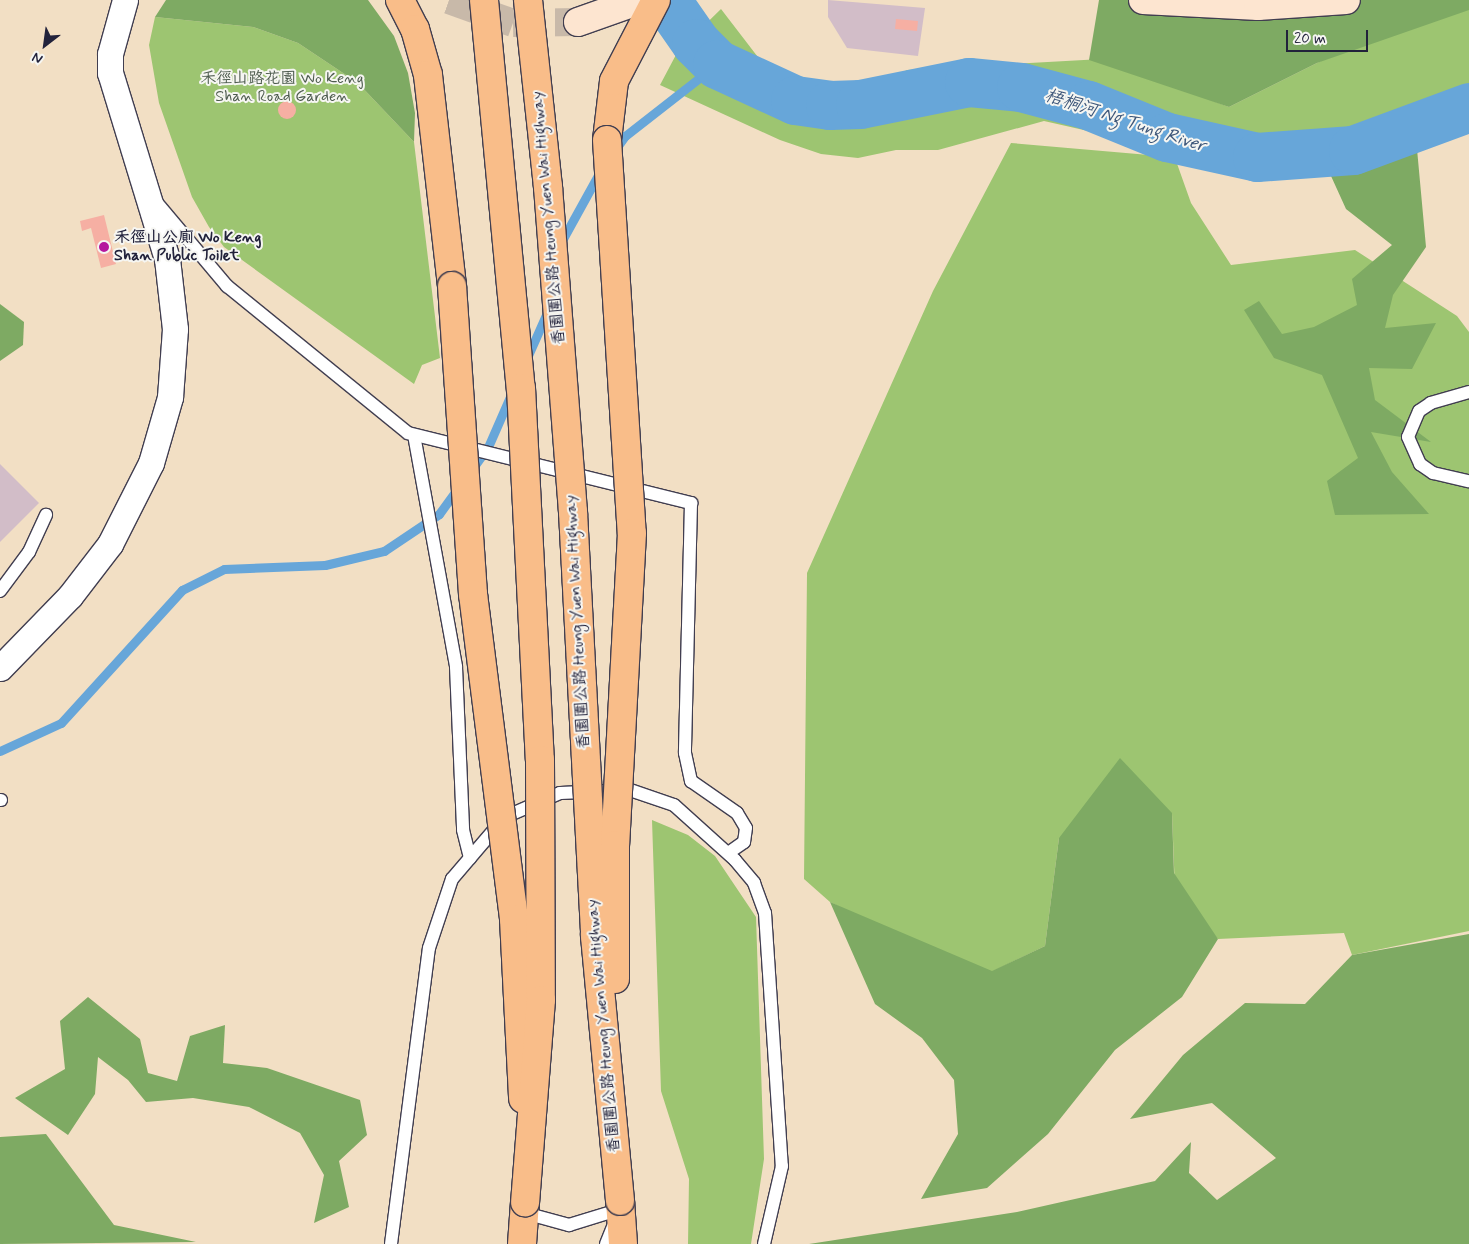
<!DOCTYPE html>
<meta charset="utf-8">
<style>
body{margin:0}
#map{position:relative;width:1469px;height:1244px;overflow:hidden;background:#f2dfc4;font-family:Mynerve,"LXGW WenKai TC",sans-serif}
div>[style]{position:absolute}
.industrial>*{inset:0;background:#d2bdc8}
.green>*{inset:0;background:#9dc571}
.forest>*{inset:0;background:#7eaa63}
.stream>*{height:9px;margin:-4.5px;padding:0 4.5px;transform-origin:4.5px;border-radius:4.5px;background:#67a6d9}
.river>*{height:49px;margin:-24.5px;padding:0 24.5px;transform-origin:24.5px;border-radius:24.5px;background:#67a6d9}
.building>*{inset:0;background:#f6afa3}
.round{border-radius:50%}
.secondary-tunnel>*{height:28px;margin-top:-14px;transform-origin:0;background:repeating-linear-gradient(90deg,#c8b9a9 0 28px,transparent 0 42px)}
.roads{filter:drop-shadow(1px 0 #413e50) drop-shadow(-1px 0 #413e50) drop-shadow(0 1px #413e50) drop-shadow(0 -1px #413e50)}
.service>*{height:12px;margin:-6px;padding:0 6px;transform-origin:6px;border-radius:6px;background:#fff}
.minor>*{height:25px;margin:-12.5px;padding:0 12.5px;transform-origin:12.5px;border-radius:12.5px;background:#fff}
.secondary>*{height:28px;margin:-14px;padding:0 14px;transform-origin:14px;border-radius:14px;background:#fde5d0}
.trunk>*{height:28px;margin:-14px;padding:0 14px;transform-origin:14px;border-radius:14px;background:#f9bd89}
.bridges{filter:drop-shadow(1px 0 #413e50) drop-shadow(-1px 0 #413e50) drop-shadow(0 1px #413e50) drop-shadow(0 -1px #413e50)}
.trunk-bridge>*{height:28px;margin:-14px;padding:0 14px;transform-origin:14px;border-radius:14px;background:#f9bd89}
.motorway-bridge>*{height:28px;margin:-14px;padding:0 14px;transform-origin:14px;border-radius:14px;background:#f9bd89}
.dots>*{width:14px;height:14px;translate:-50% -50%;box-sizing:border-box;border:2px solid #f6f6f2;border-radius:50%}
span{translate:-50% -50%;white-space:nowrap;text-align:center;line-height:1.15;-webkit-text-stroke:4px #f6f6f2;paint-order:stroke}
.park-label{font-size:16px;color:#4d5b4e}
.street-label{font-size:16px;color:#22223b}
.poi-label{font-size:16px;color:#22223b;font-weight:700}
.left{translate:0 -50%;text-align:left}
.water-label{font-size:18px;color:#3e577a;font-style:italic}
.north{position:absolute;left:20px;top:20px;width:50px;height:50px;-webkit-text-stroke:4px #f6f6f2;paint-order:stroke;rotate:210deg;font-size:14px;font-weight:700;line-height:20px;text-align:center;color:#22223b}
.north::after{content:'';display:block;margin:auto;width:18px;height:22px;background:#22223b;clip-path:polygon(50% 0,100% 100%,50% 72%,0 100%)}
.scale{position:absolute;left:1286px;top:30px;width:82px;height:22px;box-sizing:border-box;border:2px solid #22223b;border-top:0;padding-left:6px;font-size:15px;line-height:18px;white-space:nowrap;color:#22223b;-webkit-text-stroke:4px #f6f6f2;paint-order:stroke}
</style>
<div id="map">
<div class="industrial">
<div style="clip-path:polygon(828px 0,925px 8px,918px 56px,847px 48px,828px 17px)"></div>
<div style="clip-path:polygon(0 464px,39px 503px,0 542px)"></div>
</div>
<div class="green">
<div style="clip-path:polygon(721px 9px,764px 65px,860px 96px,907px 70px,1102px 59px,1229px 107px,1323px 60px,1469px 9px,1469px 95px,1301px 170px,1194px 164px,1175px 158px,1191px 203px,1231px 265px,1355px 250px,1457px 316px,1469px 332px,1469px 931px,1352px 955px,1344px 933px,1218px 939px,1175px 891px,1172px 813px,1059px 838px,1045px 946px,979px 978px,830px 902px,804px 879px,807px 573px,933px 291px,1011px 143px,1172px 157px,1119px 138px,1044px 121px,938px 150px,896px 150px,858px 158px,821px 154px,780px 140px,660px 85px,678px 51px)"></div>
<div style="clip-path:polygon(155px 17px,253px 27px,298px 43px,358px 83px,414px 142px,440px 358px,422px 365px,414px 384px,224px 247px,209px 227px,192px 197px,159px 103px,149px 45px)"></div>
<div style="clip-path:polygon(652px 820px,688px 835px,715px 856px,756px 917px,764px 1159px,751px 1244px,688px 1244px,689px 1179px,661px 1091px)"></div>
</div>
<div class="forest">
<div style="clip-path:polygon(166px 0,368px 0,394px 36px,408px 73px,415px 113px,414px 142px,358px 83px,298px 43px,253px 27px,155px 17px)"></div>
<div style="clip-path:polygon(1099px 0,1469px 0,1469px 10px,1317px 63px,1229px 107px,1089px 60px)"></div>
<div style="clip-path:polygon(1425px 130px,1417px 149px,1426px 247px,1393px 295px,1385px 328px,1436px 323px,1412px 369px,1369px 368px,1375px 400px,1431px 442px,1371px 432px,1392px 472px,1429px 514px,1335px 515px,1327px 481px,1358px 458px,1322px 375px,1274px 358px,1244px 310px,1259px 301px,1282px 334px,1314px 327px,1357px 305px,1352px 279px,1392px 245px,1346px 209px,1316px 143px)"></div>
<div style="clip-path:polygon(0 304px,24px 322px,23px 345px,0 361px)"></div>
<div style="clip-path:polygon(1120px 758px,1172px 813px,1174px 873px,1218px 939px,1182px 997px,1115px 1050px,1048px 1134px,987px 1188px,921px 1199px,958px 1134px,954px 1080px,922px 1038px,875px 1004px,830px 902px,992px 971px,1045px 946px,1059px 838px)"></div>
<div style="clip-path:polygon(1469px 934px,1469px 1244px,809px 1244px,1017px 1212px,1155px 1181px,1191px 1142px,1189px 1173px,1217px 1200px,1276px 1158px,1212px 1103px,1130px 1119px,1183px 1055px,1245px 1003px,1305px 1004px,1352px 955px)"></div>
<div style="clip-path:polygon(88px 997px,140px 1039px,148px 1073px,177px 1081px,190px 1036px,225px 1025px,223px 1063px,267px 1068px,360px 1100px,367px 1135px,339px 1161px,349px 1207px,314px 1223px,324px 1175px,300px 1133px,249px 1107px,193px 1098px,146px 1102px,128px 1080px,98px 1057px,95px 1094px,68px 1135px,15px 1098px,65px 1069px,60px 1021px)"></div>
<div style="clip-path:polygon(46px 1134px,114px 1225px,196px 1242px,0 1244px,0 1137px)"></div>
</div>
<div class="stream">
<div style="left:614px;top:151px;width:19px;rotate:-54deg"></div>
<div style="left:625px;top:136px;width:117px;rotate:-38deg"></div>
<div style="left:560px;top:244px;width:87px;rotate:-61.1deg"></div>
<div style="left:526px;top:360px;width:57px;rotate:-66.1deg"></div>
<div style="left:472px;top:469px;width:27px;rotate:-54deg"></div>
<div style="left:488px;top:447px;width:60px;rotate:-66.4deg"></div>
<div style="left:0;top:751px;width:67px;rotate:-24.7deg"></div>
<div style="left:61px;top:723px;width:180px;rotate:-47.7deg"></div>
<div style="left:182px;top:590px;width:47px;rotate:-26.6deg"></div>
<div style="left:224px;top:569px;width:101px;rotate:-2.3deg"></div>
<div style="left:325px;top:565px;width:61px;rotate:-13.3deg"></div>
<div style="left:384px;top:551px;width:66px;rotate:-33.9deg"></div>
<div style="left:439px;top:514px;width:32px;rotate:-54deg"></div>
</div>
<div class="river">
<div style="left:666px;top:0;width:52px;rotate:55.1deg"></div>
<div style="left:696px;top:43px;width:30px;rotate:45deg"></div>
<div style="left:717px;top:64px;width:86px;rotate:24.8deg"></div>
<div style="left:795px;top:100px;width:35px;rotate:8deg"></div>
<div style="left:830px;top:105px;width:30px;rotate:-2deg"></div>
<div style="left:860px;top:104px;width:111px;rotate:-11.4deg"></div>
<div style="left:969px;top:82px;width:52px;rotate:5.5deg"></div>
<div style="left:1021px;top:87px;width:69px;rotate:15deg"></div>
<div style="left:1088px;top:105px;width:85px;rotate:22.1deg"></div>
<div style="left:1167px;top:137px;width:92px;rotate:12.5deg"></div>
<div style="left:1257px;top:157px;width:96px;rotate:-4.2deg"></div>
<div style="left:1353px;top:150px;width:124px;rotate:-20.3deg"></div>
</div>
<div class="building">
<div style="clip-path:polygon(896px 19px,918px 21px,917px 31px,895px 29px)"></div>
<div class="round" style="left:278px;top:101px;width:18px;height:18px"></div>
<div style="clip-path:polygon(104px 215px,116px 264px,101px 268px,91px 228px,82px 231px,80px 221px)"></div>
</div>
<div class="secondary-tunnel">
<div style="left:449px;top:0;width:68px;rotate:19.8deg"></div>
<div style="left:513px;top:23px;width:65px;rotate:-0.9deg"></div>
</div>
<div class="roads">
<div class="service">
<div style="left:157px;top:203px;width:109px;rotate:49.9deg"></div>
<div style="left:227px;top:286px;width:233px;rotate:39.1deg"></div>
<div style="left:408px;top:433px;width:292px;rotate:13.9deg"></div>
<div style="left:691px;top:503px;width:250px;rotate:91.4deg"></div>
<div style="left:685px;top:753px;width:29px;rotate:78deg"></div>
<div style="left:691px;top:781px;width:56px;rotate:34.8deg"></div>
<div style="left:737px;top:813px;width:17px;rotate:59deg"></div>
<div style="left:746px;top:828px;width:14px;rotate:98deg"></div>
<div style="left:744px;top:842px;width:19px;rotate:145deg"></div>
<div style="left:1469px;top:392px;width:40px;rotate:164deg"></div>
<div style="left:1431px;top:403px;width:14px;rotate:146deg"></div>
<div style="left:1419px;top:411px;width:28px;rotate:113deg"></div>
<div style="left:1408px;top:437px;width:30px;rotate:66deg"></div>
<div style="left:1420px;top:464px;width:16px;rotate:35deg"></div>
<div style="left:1433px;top:473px;width:37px;rotate:13deg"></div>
<div style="left:414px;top:435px;width:236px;rotate:79.7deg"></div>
<div style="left:456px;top:667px;width:163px;rotate:87.5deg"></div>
<div style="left:463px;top:830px;width:29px;rotate:76deg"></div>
<div style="left:0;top:591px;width:49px;rotate:-53.4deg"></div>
<div style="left:29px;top:552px;width:41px;rotate:-65.3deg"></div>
<div style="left:0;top:800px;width:1px"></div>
<div style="left:525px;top:1213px;width:46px;rotate:15.3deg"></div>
<div style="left:569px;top:1225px;width:54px;rotate:-17.1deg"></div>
<div style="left:391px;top:1244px;width:298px;rotate:-82.7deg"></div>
<div style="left:429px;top:948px;width:73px;rotate:-71.6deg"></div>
<div style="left:452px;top:879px;width:82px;rotate:-49.5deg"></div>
<div style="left:505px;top:817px;width:60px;rotate:-23.6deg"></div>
<div style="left:560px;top:793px;width:70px;rotate:-2.5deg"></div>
<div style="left:630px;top:790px;width:46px;rotate:18.8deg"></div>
<div style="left:674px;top:805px;width:82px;rotate:42deg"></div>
<div style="left:735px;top:860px;width:30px;rotate:50deg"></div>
<div style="left:754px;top:883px;width:32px;rotate:70deg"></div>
<div style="left:765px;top:913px;width:254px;rotate:86.2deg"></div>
<div style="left:782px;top:1166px;width:80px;rotate:103deg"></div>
<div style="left:606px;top:1244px;width:24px;rotate:-68deg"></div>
</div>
<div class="minor">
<div style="left:0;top:668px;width:100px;rotate:-45.8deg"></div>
<div style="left:70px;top:596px;width:66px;rotate:-52.4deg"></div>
<div style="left:110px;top:544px;width:91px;rotate:-63.2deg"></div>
<div style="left:151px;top:463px;width:69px;rotate:-73.9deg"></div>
<div style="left:170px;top:397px;width:68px;rotate:-85.8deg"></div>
<div style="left:175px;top:329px;width:70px;rotate:-96.5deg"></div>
<div style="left:167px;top:259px;width:195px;rotate:-107deg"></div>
<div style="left:110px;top:73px;width:19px;rotate:-90deg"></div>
<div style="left:110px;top:54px;width:56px;rotate:-74.5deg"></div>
</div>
<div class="secondary">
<div style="left:1143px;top:0;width:115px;rotate:3deg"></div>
<div style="left:1258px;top:6px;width:88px;rotate:-3.9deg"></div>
<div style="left:578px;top:22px;width:66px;rotate:-19.5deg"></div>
</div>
<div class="trunk">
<div style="left:400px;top:0;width:33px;rotate:63deg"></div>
<div style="left:415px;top:29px;width:48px;rotate:74.2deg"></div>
<div style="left:428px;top:75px;width:212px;rotate:83.5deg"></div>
<div style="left:607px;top:140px;width:59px;rotate:-83.2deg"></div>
<div style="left:614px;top:81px;width:91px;rotate:-62.6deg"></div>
<div style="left:620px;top:1201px;width:43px;rotate:86deg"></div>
<div style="left:522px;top:1244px;width:42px;rotate:-85.9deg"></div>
</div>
</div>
<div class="bridges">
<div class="trunk-bridge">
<div style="left:528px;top:0;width:188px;rotate:83.9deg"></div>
<div style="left:548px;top:187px;width:326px;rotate:85.6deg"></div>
<div style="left:573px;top:512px;width:425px;rotate:87deg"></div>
<div style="left:595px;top:936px;width:266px;rotate:84.6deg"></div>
<div style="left:607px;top:140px;width:394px;rotate:86.4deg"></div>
<div style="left:632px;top:533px;width:312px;rotate:93.1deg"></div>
<div style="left:615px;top:845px;width:134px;rotate:90deg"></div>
<div style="left:452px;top:286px;width:309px;rotate:86.1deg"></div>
<div style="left:473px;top:594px;width:328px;rotate:82.8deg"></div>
<div style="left:514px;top:919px;width:180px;rotate:87.1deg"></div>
</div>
<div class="motorway-bridge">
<div style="left:484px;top:0;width:390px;rotate:84.6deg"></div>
<div style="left:521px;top:388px;width:372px;rotate:87.1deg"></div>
<div style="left:540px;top:760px;width:240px;rotate:89.8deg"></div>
<div style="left:541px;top:1000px;width:203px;rotate:94.5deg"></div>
</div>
</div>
<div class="dots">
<div style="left:104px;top:247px;background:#b5179e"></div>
</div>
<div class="park-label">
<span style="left:282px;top:88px">禾徑山路花園 Wo Keng<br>Shan Road Garden</span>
</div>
<div class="street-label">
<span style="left:549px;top:218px;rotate:-95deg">香園圍公路 Heung Yuen Wai Highway</span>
<span style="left:578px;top:622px;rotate:-93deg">香園圍公路 Heung Yuen Wai Highway</span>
<span style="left:604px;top:1026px;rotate:-95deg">香園圍公路 Heung Yuen Wai Highway</span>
</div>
<div class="poi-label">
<span class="left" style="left:114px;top:247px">禾徑山公廁 Wo Keng<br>Shan Public Toilet</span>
</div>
<div class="water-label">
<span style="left:1125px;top:121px;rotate:18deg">梧桐河 Ng Tung River</span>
</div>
<div class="north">N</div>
<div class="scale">20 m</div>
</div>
